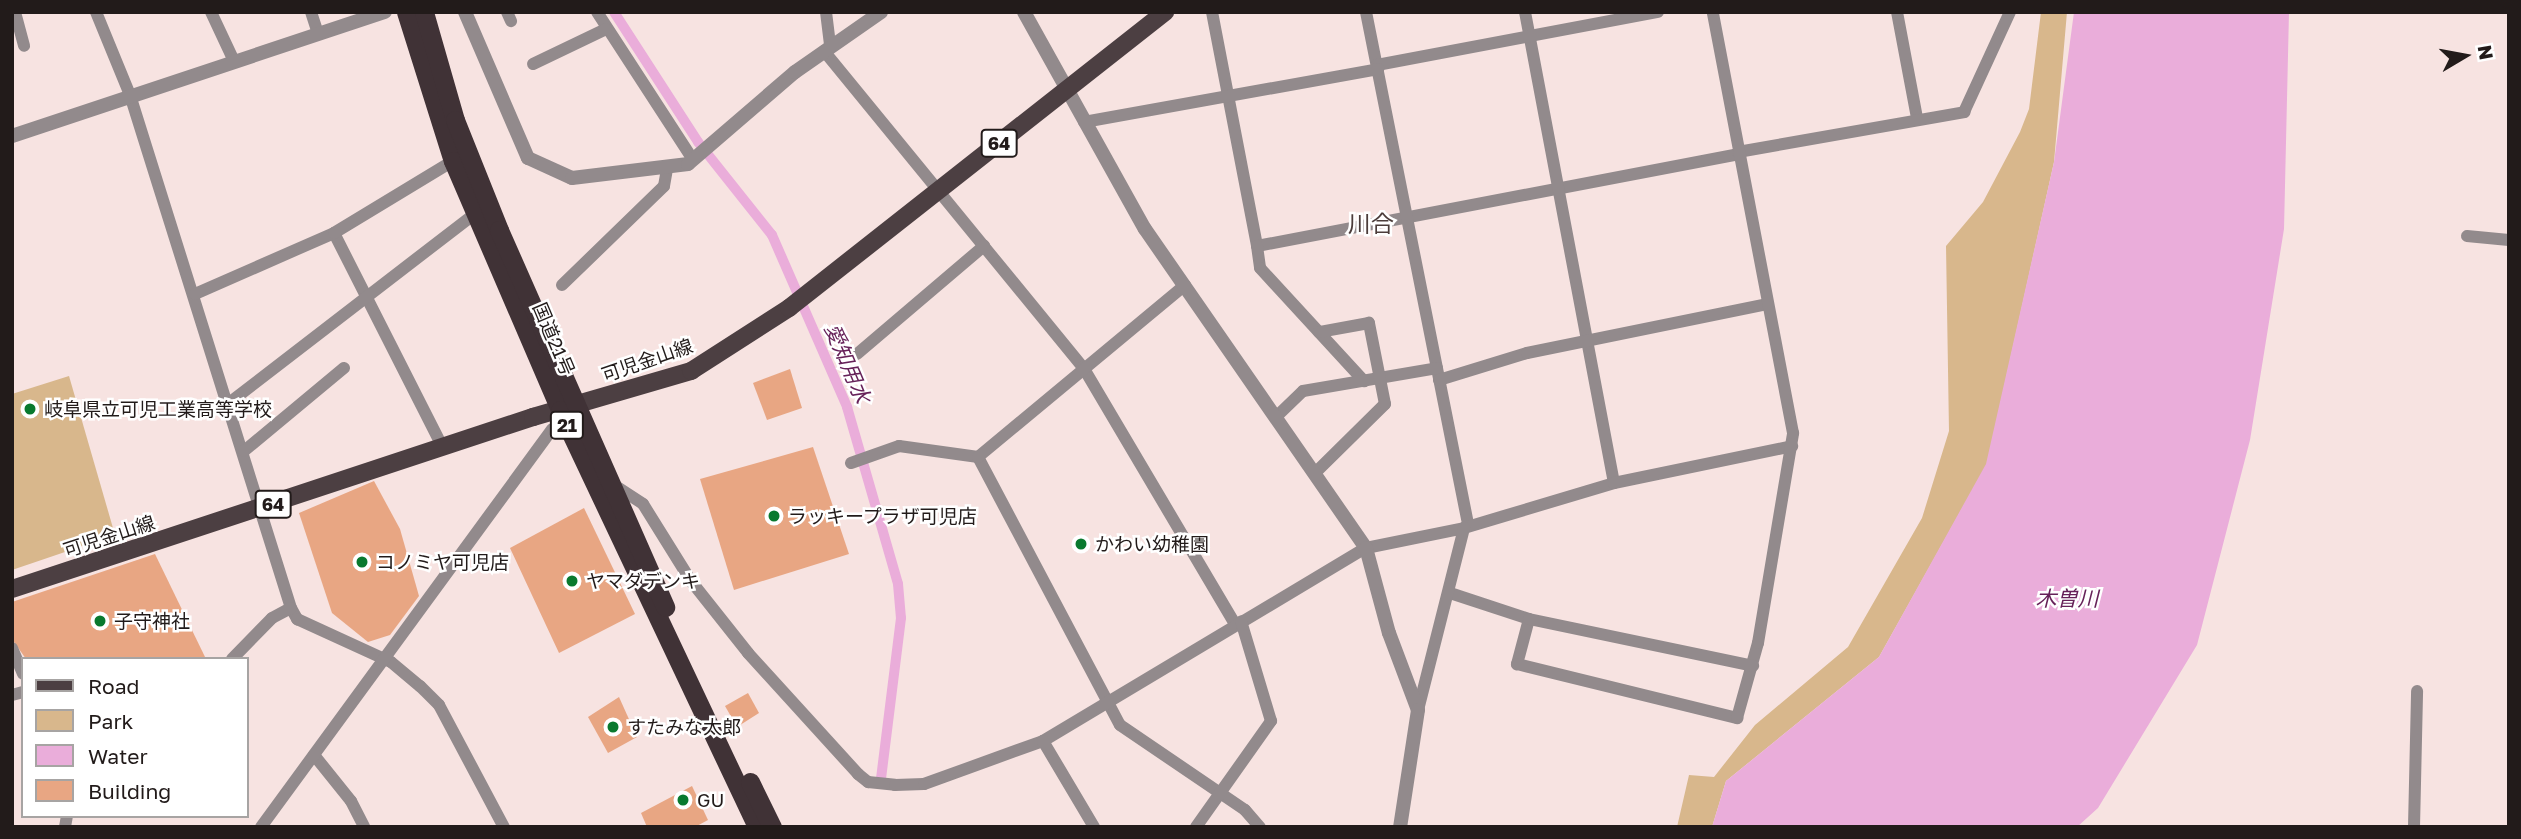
<!DOCTYPE html>
<meta charset="utf-8">
<style>
body{margin:0}
#map{position:relative;width:2521px;height:839px;overflow:hidden;background:#f7e3e1;font-family:"Golos Text","Noto Sans JP",sans-serif}
div>[style]{position:absolute}
.green>*{inset:0;background:#d8b78c}
.water>*{inset:0;background:#eaadda}
.canal>*{height:10px;margin:-5px;padding:0 5px;transform-origin:5px;border-radius:5px;background:#eaadda}
.building>*{inset:0;background:#e8a683}
.minor>*{height:12px;margin:-6px;padding:0 6px;transform-origin:6px;border-radius:6px;background:#928a8c}
.tertiary>*{height:14px;margin:-7px;padding:0 7px;transform-origin:7px;border-radius:7px;background:#928a8c}
.primary>*{height:18px;margin:-9px;padding:0 9px;transform-origin:9px;border-radius:9px;background:#4c3f42}
.trunk>*{height:19px;margin:-9.5px;padding:0 9.5px;transform-origin:9.5px;border-radius:9.5px;background:#403236}
.dots>*{width:19px;height:19px;translate:-50% -50%;box-sizing:border-box;border:4px solid #fff;border-radius:50%}
span{translate:-50% -50%;white-space:nowrap;text-align:center;line-height:1.15;-webkit-text-stroke:5px #fff;paint-order:stroke}
.shield-label span{padding:2px 5px;background:#fff;border:2px solid;border-radius:5px;-webkit-text-stroke-width:0}
.shield-label{font-size:18px;color:#221b1a;font-weight:700}
.street-label{font-size:19px;color:#221b1a}
.poi-label{font-size:19px;color:#221b1a}
.left{translate:0 -50%;text-align:left}
.water-label{font-size:21px;color:#662159;font-style:italic}
.quarter-label{font-size:23px;color:#4b3c3a}
.frame{position:absolute;inset:0;border:14px solid #221b1a;pointer-events:none}
.legend{position:absolute;left:21px;top:657px;width:228px;height:161px;box-sizing:border-box;background:#fff;border:2px solid #a7a4a3;margin:0;padding:9px 12px;list-style:none;font-size:21px;color:#221b1a}
.legend li{display:flex;align-items:center;gap:14px;height:35px}
.legend b{width:35px;border:2px solid #a7a4a3}
.north{position:absolute;left:2430px;top:21px;width:70px;height:70px;-webkit-text-stroke:5px #fff;paint-order:stroke;rotate:80deg;font-size:19px;font-weight:700;line-height:28px;text-align:center;color:#221b1a}
.north::after{content:'';display:block;margin:auto;width:24px;height:32px;background:#221b1a;clip-path:polygon(50% 0,100% 100%,50% 72%,0 100%)}
</style>
<div id="map">
<div class="green">
<div style="clip-path:polygon(2041px 12px,2067px 12px,2054px 162px,1987px 464px,1879px 657px,1726px 781px,1712px 827px,1677px 827px,1689px 775px,1714px 777px,1755px 725px,1848px 647px,1922px 518px,1949px 431px,1946px 246px,1983px 202px,2020px 132px,2029px 109px)"></div>
<div style="clip-path:polygon(69px 376px,115px 535px,12px 570px,12px 394px)"></div>
</div>
<div class="water">
<div style="clip-path:polygon(2074px 12px,2289px 12px,2284px 229px,2250px 440px,2197px 645px,2098px 808px,2077px 827px,1712px 827px,1726px 781px,1879px 657px,1986px 464px,2054px 162px)"></div>
</div>
<div class="canal">
<div style="left:614px;top:12px;width:155px;rotate:57.1deg"></div>
<div style="left:698px;top:142px;width:119px;rotate:51.5deg"></div>
<div style="left:772px;top:235px;width:188px;rotate:66.4deg"></div>
<div style="left:847px;top:407px;width:184px;rotate:73.9deg"></div>
<div style="left:898px;top:584px;width:34px;rotate:85deg"></div>
<div style="left:901px;top:618px;width:162px;rotate:97.1deg"></div>
</div>
<div class="building">
<div style="clip-path:polygon(790px 369px,802px 408px,767px 420px,753px 383px)"></div>
<div style="clip-path:polygon(813px 447px,849px 554px,734px 590px,700px 479px)"></div>
<div style="clip-path:polygon(374px 481px,400px 529px,419px 596px,390px 635px,368px 642px,332px 613px,299px 513px)"></div>
<div style="clip-path:polygon(584px 508px,635px 614px,559px 653px,510px 548px)"></div>
<div style="clip-path:polygon(155px 554px,206px 659px,26px 659px,12px 639px,12px 602px)"></div>
<div style="clip-path:polygon(748px 693px,759px 713px,737px 727px,725px 706px)"></div>
<div style="clip-path:polygon(619px 697px,637px 737px,608px 753px,588px 717px)"></div>
<div style="clip-path:polygon(692px 786px,708px 820px,695px 827px,647px 827px,641px 813px)"></div>
</div>
<div class="minor">
<div style="left:15px;top:12px;width:35px;rotate:75deg"></div>
<div style="left:96px;top:12px;width:90px;rotate:67.7deg"></div>
<div style="left:130px;top:95px;width:538px;rotate:72.58deg"></div>
<div style="left:291px;top:608px;width:13px;rotate:61deg"></div>
<div style="left:297px;top:619px;width:103px;rotate:24.6deg"></div>
<div style="left:391px;top:662px;width:38px;rotate:40deg"></div>
<div style="left:420px;top:686px;width:27px;rotate:45deg"></div>
<div style="left:439px;top:705px;width:138px;rotate:62deg"></div>
<div style="left:211px;top:12px;width:54px;rotate:64.9deg"></div>
<div style="left:311px;top:12px;width:22px;rotate:72deg"></div>
<div style="left:507px;top:12px;width:10px;rotate:66deg"></div>
<div style="left:597px;top:12px;width:176px;rotate:57deg"></div>
<div style="left:826px;top:12px;width:35px;rotate:83deg"></div>
<div style="left:1212px;top:12px;width:238px;rotate:79.1deg"></div>
<div style="left:1257px;top:246px;width:491px;rotate:-10.8deg"></div>
<div style="left:1366px;top:12px;width:522px;rotate:78.73deg"></div>
<div style="left:1525px;top:12px;width:479px;rotate:79.3deg"></div>
<div style="left:1897px;top:12px;width:108px;rotate:79.3deg"></div>
<div style="left:824px;top:51px;width:409px;rotate:50.7deg"></div>
<div style="left:1083px;top:367px;width:299px;rotate:59.4deg"></div>
<div style="left:533px;top:64px;width:81px;rotate:-25.6deg"></div>
<div style="left:1377px;top:65px;width:286px;rotate:-10.7deg"></div>
<div style="left:1084px;top:122px;width:299px;rotate:-10.2deg"></div>
<div style="left:1738px;top:152px;width:230px;rotate:-10deg"></div>
<div style="left:1964px;top:112px;width:110px;rotate:-65.3deg"></div>
<div style="left:334px;top:233px;width:241px;rotate:63.1deg"></div>
<div style="left:2467px;top:236px;width:42px;rotate:5.4deg"></div>
<div style="left:1257px;top:246px;width:22px;rotate:82deg"></div>
<div style="left:1260px;top:268px;width:154px;rotate:47.4deg"></div>
<div style="left:562px;top:285px;width:142px;rotate:-44.1deg"></div>
<div style="left:664px;top:186px;width:17px;rotate:-80deg"></div>
<div style="left:195px;top:294px;width:152px;rotate:-23.7deg"></div>
<div style="left:334px;top:233px;width:139px;rotate:-31.2deg"></div>
<div style="left:857px;top:354px;width:167px;rotate:-40.4deg"></div>
<div style="left:1439px;top:380px;width:92px;rotate:-17.1deg"></div>
<div style="left:1527px;top:353px;width:246px;rotate:-11.5deg"></div>
<div style="left:229px;top:403px;width:312px;rotate:-37.6deg"></div>
<div style="left:1277px;top:416px;width:36px;rotate:-44deg"></div>
<div style="left:1303px;top:391px;width:136px;rotate:-9.7deg"></div>
<div style="left:244px;top:451px;width:130px;rotate:-39.7deg"></div>
<div style="left:978px;top:457px;width:303px;rotate:62.1deg"></div>
<div style="left:1120px;top:725px;width:151px;rotate:34.2deg"></div>
<div style="left:1245px;top:810px;width:23px;rotate:49deg"></div>
<div style="left:851px;top:463px;width:51px;rotate:-19.5deg"></div>
<div style="left:899px;top:446px;width:80px;rotate:7.9deg"></div>
<div style="left:978px;top:457px;width:269px;rotate:-39.7deg"></div>
<div style="left:1316px;top:472px;width:97px;rotate:-44.6deg"></div>
<div style="left:1385px;top:404px;width:83px;rotate:-101.2deg"></div>
<div style="left:1369px;top:323px;width:51px;rotate:169.8deg"></div>
<div style="left:611px;top:483px;width:38px;rotate:33deg"></div>
<div style="left:643px;top:504px;width:91px;rotate:58.1deg"></div>
<div style="left:691px;top:581px;width:92px;rotate:51.6deg"></div>
<div style="left:748px;top:653px;width:164px;rotate:47.7deg"></div>
<div style="left:858px;top:774px;width:13px;rotate:39deg"></div>
<div style="left:868px;top:782px;width:27px;rotate:6deg"></div>
<div style="left:895px;top:785px;width:29px;rotate:-2deg"></div>
<div style="left:924px;top:784px;width:127px;rotate:-19.9deg"></div>
<div style="left:1043px;top:741px;width:376px;rotate:-30.9deg"></div>
<div style="left:1366px;top:548px;width:100px;rotate:-11.5deg"></div>
<div style="left:1464px;top:528px;width:157px;rotate:-16.7deg"></div>
<div style="left:1614px;top:483px;width:182px;rotate:-11.7deg"></div>
<div style="left:1450px;top:593px;width:83px;rotate:18.2deg"></div>
<div style="left:1529px;top:619px;width:47px;rotate:104.9deg"></div>
<div style="left:1517px;top:664px;width:227px;rotate:13.8deg"></div>
<div style="left:1737px;top:718px;width:78px;rotate:-74.4deg"></div>
<div style="left:1758px;top:643px;width:213px;rotate:-80.5deg"></div>
<div style="left:1793px;top:433px;width:429px;rotate:-100.8deg"></div>
<div style="left:1529px;top:619px;width:229px;rotate:11.8deg"></div>
<div style="left:12px;top:648px;width:28px;rotate:67deg"></div>
<div style="left:232px;top:659px;width:57px;rotate:-45.7deg"></div>
<div style="left:272px;top:618px;width:21px;rotate:-28deg"></div>
<div style="left:12px;top:695px;width:11px;rotate:-15deg"></div>
<div style="left:1418px;top:710px;width:188px;rotate:-75.8deg"></div>
<div style="left:1043px;top:741px;width:100px;rotate:59.3deg"></div>
<div style="left:314px;top:755px;width:59px;rotate:51.2deg"></div>
<div style="left:351px;top:801px;width:29px;rotate:63deg"></div>
<div style="left:65px;top:827px;width:11px;rotate:-80deg"></div>
<div style="left:261px;top:827px;width:493px;rotate:-53.8deg"></div>
<div style="left:1196px;top:827px;width:130px;rotate:-54.7deg"></div>
<div style="left:1271px;top:721px;width:104px;rotate:-106.7deg"></div>
<div style="left:2414px;top:827px;width:136px;rotate:-88.7deg"></div>
</div>
<div class="tertiary">
<div style="left:465px;top:12px;width:159px;rotate:66.7deg"></div>
<div style="left:528px;top:158px;width:48px;rotate:24.4deg"></div>
<div style="left:572px;top:178px;width:117px;rotate:-6.9deg"></div>
<div style="left:688px;top:164px;width:141px;rotate:-40.7deg"></div>
<div style="left:795px;top:72px;width:105px;rotate:-34.9deg"></div>
<div style="left:1024px;top:12px;width:248px;rotate:60.9deg"></div>
<div style="left:1145px;top:229px;width:388px;rotate:55.3deg"></div>
<div style="left:1366px;top:548px;width:88px;rotate:74.9deg"></div>
<div style="left:1389px;top:633px;width:82px;rotate:69.4deg"></div>
<div style="left:1418px;top:710px;width:118px;rotate:98.7deg"></div>
<div style="left:12px;top:136px;width:393px;rotate:-18.4deg"></div>
</div>
<div class="primary">
<div style="left:12px;top:589px;width:549px;rotate:-18.27deg"></div>
<div style="left:533px;top:417px;width:165px;rotate:-16.2deg"></div>
<div style="left:691px;top:371px;width:117px;rotate:-32.7deg"></div>
<div style="left:789px;top:308px;width:479px;rotate:-38.2deg"></div>
</div>
<div class="trunk">
<div style="left:406px;top:12px;width:156px;rotate:72.5deg"></div>
<div style="left:453px;top:161px;width:271px;rotate:66.7deg"></div>
<div style="left:560px;top:410px;width:461px;rotate:64.7deg"></div>
<div style="left:424px;top:12px;width:112px;rotate:74deg"></div>
<div style="left:455px;top:120px;width:118px;rotate:68.2deg"></div>
<div style="left:499px;top:230px;width:412px;rotate:66.2deg"></div>
<div style="left:750px;top:782px;width:50px;rotate:63.9deg"></div>
</div>
<div class="dots">
<div style="left:30px;top:409px;background:#09792e"></div>
<div style="left:774px;top:516px;background:#09792e"></div>
<div style="left:1081px;top:544px;background:#09792e"></div>
<div style="left:362px;top:562px;background:#09792e"></div>
<div style="left:572px;top:581px;background:#09792e"></div>
<div style="left:100px;top:621px;background:#09792e"></div>
<div style="left:613px;top:727px;background:#09792e"></div>
<div style="left:683px;top:800px;background:#09792e"></div>
</div>
<div class="shield-label">
<span style="left:999px;top:143px">64</span>
<span style="left:567px;top:425px">21</span>
<span style="left:273px;top:504px">64</span>
</div>
<div class="street-label">
<span style="left:554px;top:339px;rotate:67deg">国道21号</span>
<span style="left:647px;top:360px;rotate:-19deg">可児金山線</span>
<span style="left:109px;top:536px;rotate:-18deg">可児金山線</span>
</div>
<div class="poi-label">
<span class="left" style="left:44px;top:409px">岐阜県立可児工業高等学校</span>
<span class="left" style="left:788px;top:516px">ラッキープラザ可児店</span>
<span class="left" style="left:1095px;top:544px">かわい幼稚園</span>
<span class="left" style="left:376px;top:562px">コノミヤ可児店</span>
<span class="left" style="left:586px;top:581px">ヤマダデンキ</span>
<span class="left" style="left:114px;top:621px">子守神社</span>
<span class="left" style="left:627px;top:727px">すたみな太郎</span>
<span class="left" style="left:697px;top:800px">GU</span>
</div>
<div class="water-label">
<span style="left:848px;top:363px;rotate:67deg">愛知用水</span>
<span style="left:2067px;top:598px">木曽川</span>
</div>
<div class="quarter-label">
<span style="left:1371px;top:223px">川合</span>
</div>
<div class="frame"></div>
<ul class="legend">
<li><b style="height:9px;background:#4c3f42"></b>Road</li>
<li><b style="height:19px;background:#d8b78c"></b>Park</li>
<li><b style="height:19px;background:#eaadda"></b>Water</li>
<li><b style="height:19px;background:#e8a683"></b>Building</li>
</ul>
<div class="north">N</div>
</div>
